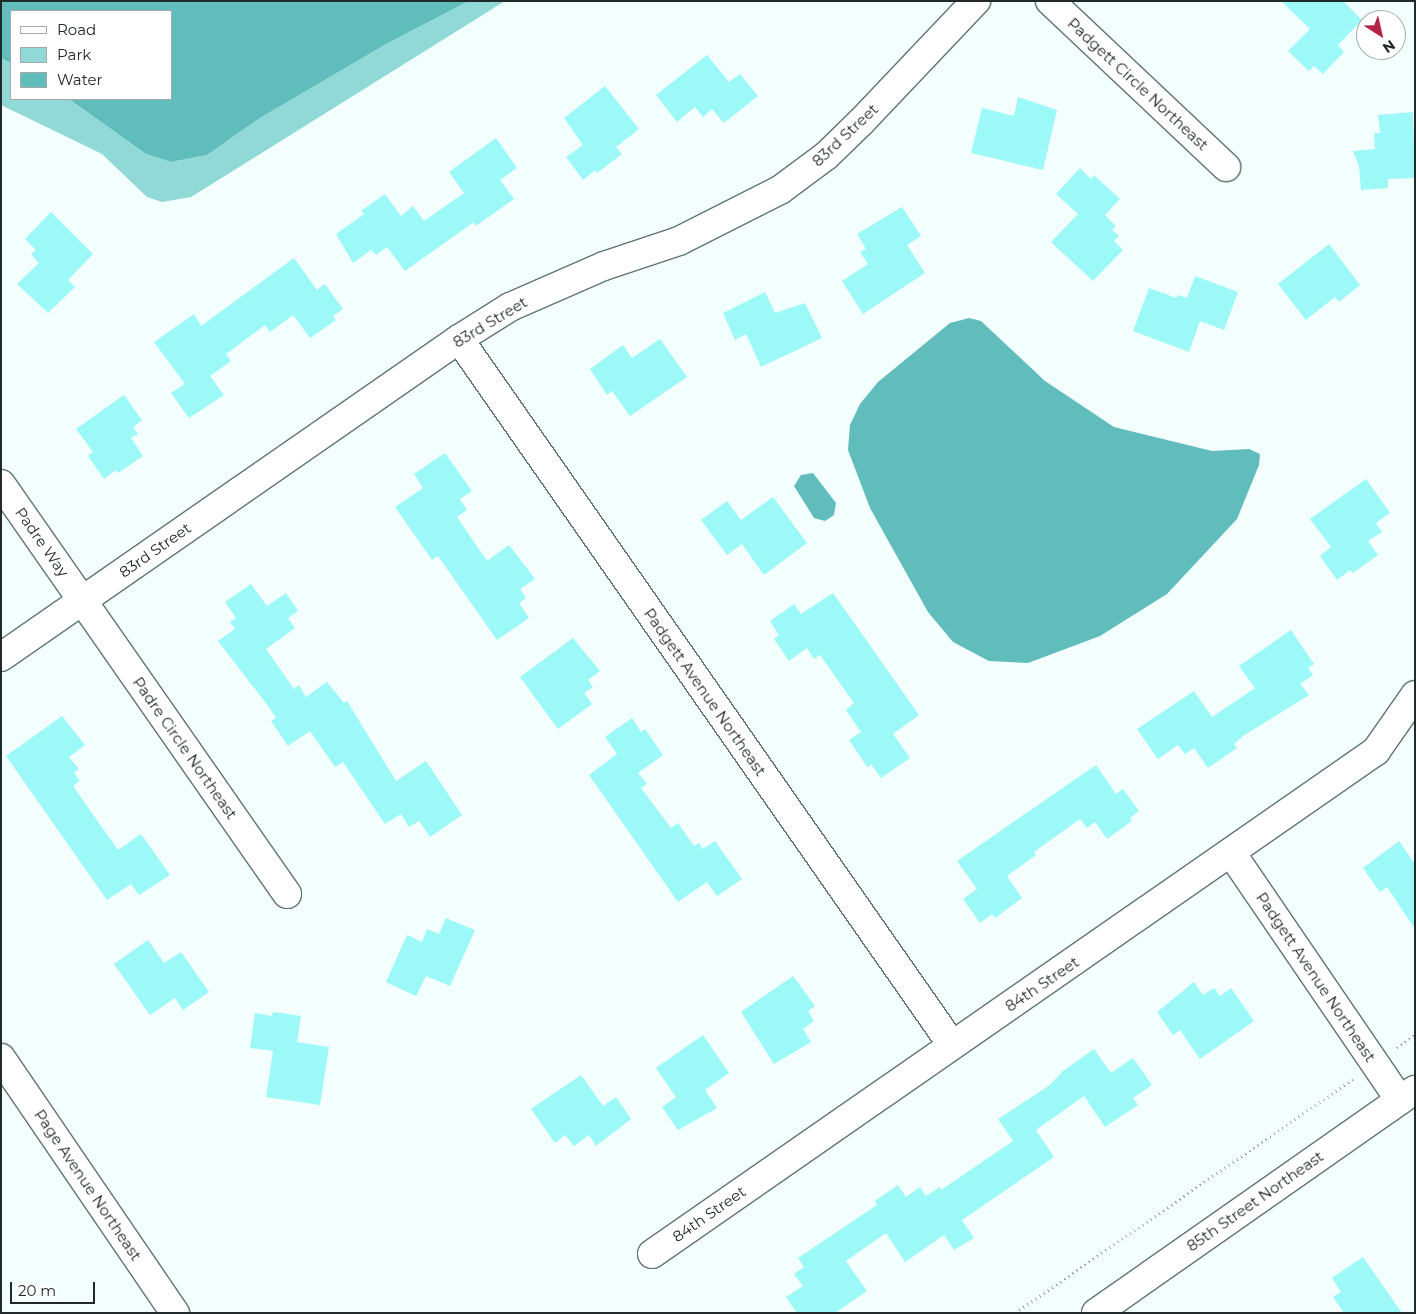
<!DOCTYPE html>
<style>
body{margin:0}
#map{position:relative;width:1416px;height:1314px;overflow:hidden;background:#f2fffe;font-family:Montserrat,sans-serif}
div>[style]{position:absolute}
.green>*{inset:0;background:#90d9d6}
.water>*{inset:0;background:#61bdbb}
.building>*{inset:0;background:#9df9f7}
.path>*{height:3px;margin-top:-1.5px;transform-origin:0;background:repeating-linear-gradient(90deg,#9aa5a4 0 1px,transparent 0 5px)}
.roads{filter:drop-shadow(1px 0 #627574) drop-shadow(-1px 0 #627574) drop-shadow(0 1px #627574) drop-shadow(0 -1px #627574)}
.street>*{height:28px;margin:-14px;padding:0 14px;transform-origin:14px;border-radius:14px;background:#fff}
.secondary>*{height:28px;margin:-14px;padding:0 14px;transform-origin:14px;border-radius:14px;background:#fff}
span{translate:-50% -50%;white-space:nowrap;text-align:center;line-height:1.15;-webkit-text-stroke:4px #fff;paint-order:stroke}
.street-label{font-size:15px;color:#212929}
.frame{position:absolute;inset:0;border:2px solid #212929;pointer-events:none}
.legend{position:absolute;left:10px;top:10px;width:162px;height:90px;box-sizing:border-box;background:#fff;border:1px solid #a6a9a9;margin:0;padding:6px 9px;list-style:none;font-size:15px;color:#212929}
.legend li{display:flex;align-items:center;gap:10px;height:25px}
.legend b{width:25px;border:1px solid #a6a9a9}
.north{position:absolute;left:1356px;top:10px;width:50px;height:50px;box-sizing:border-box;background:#fff;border:1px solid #a6a9a9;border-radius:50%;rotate:145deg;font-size:14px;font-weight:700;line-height:20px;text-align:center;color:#212929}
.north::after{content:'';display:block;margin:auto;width:18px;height:22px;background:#b42246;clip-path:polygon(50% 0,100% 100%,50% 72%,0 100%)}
.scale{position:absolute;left:10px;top:1282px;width:85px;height:22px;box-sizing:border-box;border:2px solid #212929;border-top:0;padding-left:6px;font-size:15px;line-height:18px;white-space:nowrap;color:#212929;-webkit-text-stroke:4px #fff;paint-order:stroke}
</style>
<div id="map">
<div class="green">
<div style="clip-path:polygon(469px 1px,505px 1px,191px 197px,162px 202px,147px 197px,102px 154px,1px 105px,1px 58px,11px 63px,11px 99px,69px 99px,146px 154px,171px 162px,207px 155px,260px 118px,388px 43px)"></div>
</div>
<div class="water">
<div style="clip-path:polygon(1px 1px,469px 1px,388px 43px,260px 118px,207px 155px,171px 162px,146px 154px,69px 99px,171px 99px,171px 11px,11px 11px,11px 63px,1px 58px)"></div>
<div style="clip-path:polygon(969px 318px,981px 321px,1045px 381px,1114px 427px,1212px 451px,1249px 449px,1260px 454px,1259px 465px,1237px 519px,1167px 594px,1100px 636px,1028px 663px,989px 661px,953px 642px,928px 612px,870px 508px,848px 450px,850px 425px,860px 404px,878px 382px,950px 323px)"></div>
<div style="clip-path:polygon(813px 473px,836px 503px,834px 515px,825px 521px,814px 518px,794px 486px,801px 475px)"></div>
</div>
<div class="building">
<div style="clip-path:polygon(1281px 1px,1343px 1px,1362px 20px,1338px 45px,1344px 52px,1323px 74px,1314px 66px,1309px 71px,1288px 51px,1310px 29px)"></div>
<div style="clip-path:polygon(707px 55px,729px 82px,740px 74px,758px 96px,724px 123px,712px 109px,703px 117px,695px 107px,677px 122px,656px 95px)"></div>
<div style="clip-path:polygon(605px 86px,639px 129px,616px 147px,622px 154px,597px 173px,595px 170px,583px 180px,566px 157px,583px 145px,564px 118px)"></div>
<div style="clip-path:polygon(1018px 97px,1057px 110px,1043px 170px,971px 153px,982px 108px,1014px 116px)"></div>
<div style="clip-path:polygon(1413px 112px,1415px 178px,1388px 179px,1388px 188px,1361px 190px,1359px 166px,1353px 151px,1375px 149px,1374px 133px,1380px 133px,1378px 115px)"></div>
<div style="clip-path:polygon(496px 138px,517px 168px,500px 180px,514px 199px,476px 226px,474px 222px,405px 271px,387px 247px,376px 255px,371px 250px,353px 263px,336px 234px,364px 214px,361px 211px,385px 194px,401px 216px,413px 206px,424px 221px,464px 193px,449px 172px)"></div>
<div style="clip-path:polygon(1080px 168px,1091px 179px,1094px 175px,1120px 199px,1105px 215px,1116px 226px,1112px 230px,1119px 236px,1114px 241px,1123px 250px,1093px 281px,1051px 242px,1078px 214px,1056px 194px)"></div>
<div style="clip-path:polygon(902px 207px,921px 236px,907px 245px,925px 273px,863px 314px,842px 281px,868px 264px,860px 252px,866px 249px,857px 234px)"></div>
<div style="clip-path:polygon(51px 212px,93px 254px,68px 280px,75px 287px,48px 313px,17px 284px,39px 263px,31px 254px,36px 250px,25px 239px)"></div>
<div style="clip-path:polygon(1329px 244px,1360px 285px,1339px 302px,1335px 297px,1306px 320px,1278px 284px)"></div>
<div style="clip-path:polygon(294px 258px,317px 290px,325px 284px,343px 309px,333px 316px,336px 320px,310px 338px,293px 315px,270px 332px,265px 325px,226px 354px,231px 361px,210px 376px,224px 395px,189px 418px,171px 393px,185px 384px,154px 342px,194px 314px,201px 326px)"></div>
<div style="clip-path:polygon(1195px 276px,1238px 292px,1224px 330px,1200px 321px,1189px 352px,1133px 331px,1149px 288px,1176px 298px,1178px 295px,1187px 298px)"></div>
<div style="clip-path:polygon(765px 292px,775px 313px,805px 303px,822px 338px,761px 367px,746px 334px,735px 340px,723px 313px)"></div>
<div style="clip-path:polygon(660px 339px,687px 377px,630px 416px,612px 391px,607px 395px,590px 369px,623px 345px,632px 358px)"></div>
<div style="clip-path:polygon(124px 395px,142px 420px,133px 427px,138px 434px,131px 438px,143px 456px,118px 473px,116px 470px,104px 479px,88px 456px,93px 452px,76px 429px)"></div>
<div style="clip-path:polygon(445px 453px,472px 491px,460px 499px,467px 510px,457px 517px,487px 561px,509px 545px,535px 579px,520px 589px,526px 598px,519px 603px,529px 618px,497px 640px,438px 556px,432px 560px,395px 507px,423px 488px,414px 474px)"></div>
<div style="clip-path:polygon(1366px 479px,1390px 513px,1376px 523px,1382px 532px,1368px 541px,1378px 555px,1353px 573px,1350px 570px,1337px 580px,1320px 556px,1331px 547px,1310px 519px)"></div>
<div style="clip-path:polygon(773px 497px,807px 543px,764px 575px,742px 544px,727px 555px,701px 520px,727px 501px,741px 520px)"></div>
<div style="clip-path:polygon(251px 584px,267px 606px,286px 593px,298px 611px,288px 618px,295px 628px,266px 649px,294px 689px,299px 685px,306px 697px,327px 682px,344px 703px,347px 701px,396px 781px,426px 761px,462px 815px,430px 837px,419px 821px,409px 827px,401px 814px,385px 824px,343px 762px,335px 767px,310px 731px,288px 746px,271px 721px,276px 718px,268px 706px,218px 641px,235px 629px,230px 622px,236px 618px,225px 602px)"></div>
<div style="clip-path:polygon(833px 593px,919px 715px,893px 734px,910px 758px,881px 778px,871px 764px,868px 768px,849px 740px,861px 732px,846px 710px,854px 703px,820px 655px,814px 659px,807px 648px,789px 661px,774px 639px,779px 635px,770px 621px,794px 604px,801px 614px)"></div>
<div style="clip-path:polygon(1291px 630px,1314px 664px,1308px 668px,1313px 675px,1300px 684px,1309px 695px,1243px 736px,1234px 744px,1237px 748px,1208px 768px,1194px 748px,1185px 754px,1178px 745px,1158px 759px,1137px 729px,1194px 691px,1212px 717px,1255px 688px,1239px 666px)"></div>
<div style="clip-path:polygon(573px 638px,600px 671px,588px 680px,593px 687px,584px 693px,592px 704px,558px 729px,520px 677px)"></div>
<div style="clip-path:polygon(62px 716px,85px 745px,69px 757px,79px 769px,74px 773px,80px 781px,73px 786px,118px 850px,141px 834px,170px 875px,139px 895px,131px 884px,107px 900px,6px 756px)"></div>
<div style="clip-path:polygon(632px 718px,641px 732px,645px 729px,663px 755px,638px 773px,647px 784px,641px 788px,671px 828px,678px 823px,694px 846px,699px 843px,703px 849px,715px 841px,742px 879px,717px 896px,707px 882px,678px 902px,589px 775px,617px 754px,605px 737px)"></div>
<div style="clip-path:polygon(1096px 765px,1116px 794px,1123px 789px,1139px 811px,1130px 818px,1132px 821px,1107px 839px,1095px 822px,1087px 828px,1080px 819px,1034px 852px,1036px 855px,1007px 876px,1022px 898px,995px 918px,992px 914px,980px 923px,963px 899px,977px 889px,957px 861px)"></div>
<div style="clip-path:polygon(1399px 841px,1415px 864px,1415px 929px,1387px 887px,1380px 892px,1363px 868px)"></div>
<div style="clip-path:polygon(446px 918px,475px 930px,450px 986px,426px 976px,416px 996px,386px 982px,407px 935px,422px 942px,427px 929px,439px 934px)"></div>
<div style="clip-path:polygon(148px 940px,164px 963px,181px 952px,209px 992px,183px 1010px,175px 998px,150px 1015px,114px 964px)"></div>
<div style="clip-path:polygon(793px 976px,815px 1006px,808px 1011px,814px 1021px,803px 1029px,811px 1042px,774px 1064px,741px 1012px)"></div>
<div style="clip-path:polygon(1194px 982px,1203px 995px,1214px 988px,1220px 996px,1231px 988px,1254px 1021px,1200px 1059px,1180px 1030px,1173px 1035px,1157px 1012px)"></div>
<div style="clip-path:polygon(273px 1012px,301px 1016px,297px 1042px,329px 1047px,320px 1105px,266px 1097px,273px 1051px,250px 1048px,255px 1013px,272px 1016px)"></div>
<div style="clip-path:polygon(703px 1035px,729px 1073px,705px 1090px,717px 1108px,678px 1130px,662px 1107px,676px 1097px,656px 1068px)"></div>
<div style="clip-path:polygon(1094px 1049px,1111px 1073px,1133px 1058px,1152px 1085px,1133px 1098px,1138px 1105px,1105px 1127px,1084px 1096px,1036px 1130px,1054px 1157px,962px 1220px,974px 1238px,954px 1250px,944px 1235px,905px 1262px,886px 1233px,846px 1261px,867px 1291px,835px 1313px,797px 1313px,786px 1297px,803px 1286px,794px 1274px,804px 1267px,798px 1258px,877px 1205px,875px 1201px,898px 1185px,906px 1197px,920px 1187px,926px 1196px,940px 1187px,941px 1190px,1013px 1141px,998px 1119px,1050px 1085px,1063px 1071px)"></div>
<div style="clip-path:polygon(581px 1075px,603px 1106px,616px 1097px,631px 1119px,596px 1146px,589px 1135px,574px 1146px,565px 1135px,555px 1143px,531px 1109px)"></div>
<div style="clip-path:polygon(1363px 1257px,1402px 1313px,1344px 1313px,1333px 1297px,1341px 1292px,1332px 1278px)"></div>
</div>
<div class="path">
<div style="left:1397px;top:1048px;width:22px;rotate:-36deg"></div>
<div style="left:1015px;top:1313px;width:411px;rotate:-34.7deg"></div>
</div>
<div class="roads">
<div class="street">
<div style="left:1050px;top:1px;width:242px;rotate:43.3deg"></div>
<div style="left:459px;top:339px;width:861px;rotate:55.07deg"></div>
<div style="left:1px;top:484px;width:500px;rotate:55.1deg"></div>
<div style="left:1px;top:657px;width:558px;rotate:-34.77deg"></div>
<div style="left:459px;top:339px;width:60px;rotate:-32.1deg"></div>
<div style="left:510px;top:307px;width:103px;rotate:-23.6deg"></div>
<div style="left:604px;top:266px;width:79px;rotate:-18.4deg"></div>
<div style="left:679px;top:241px;width:113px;rotate:-26.8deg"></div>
<div style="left:780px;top:190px;width:57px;rotate:-36.5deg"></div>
<div style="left:826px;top:156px;width:50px;rotate:-44.2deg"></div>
<div style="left:862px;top:121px;width:166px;rotate:-46.5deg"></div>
<div style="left:1232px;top:854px;width:298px;rotate:55.7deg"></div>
<div style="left:652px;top:1254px;width:882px;rotate:-34.79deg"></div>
<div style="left:1376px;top:751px;width:68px;rotate:-55.1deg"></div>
</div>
<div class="secondary">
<div style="left:1px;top:1058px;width:309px;rotate:55.7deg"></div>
<div style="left:1096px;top:1313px;width:389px;rotate:-35deg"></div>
</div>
</div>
<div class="street-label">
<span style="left:1138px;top:84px;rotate:43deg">Padgett Circle Northeast</span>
<span style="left:845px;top:135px;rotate:-43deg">83rd Street</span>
<span style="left:490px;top:322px;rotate:-31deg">83rd Street</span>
<span style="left:42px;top:542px;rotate:55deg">Padre Way</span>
<span style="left:155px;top:550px;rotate:-35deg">83rd Street</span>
<span style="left:705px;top:692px;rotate:55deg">Padgett Avenue Northeast</span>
<span style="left:185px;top:748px;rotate:55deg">Padre Circle Northeast</span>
<span style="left:1316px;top:977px;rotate:56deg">Padgett Avenue Northeast</span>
<span style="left:1042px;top:984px;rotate:-34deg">84th Street</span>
<span style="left:88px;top:1185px;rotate:56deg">Page Avenue Northeast</span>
<span style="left:1255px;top:1201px;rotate:-35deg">85th Street Northeast</span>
<span style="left:709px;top:1214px;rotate:-35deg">84th Street</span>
</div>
<div class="frame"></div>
<ul class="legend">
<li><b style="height:6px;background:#fff"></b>Road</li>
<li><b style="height:14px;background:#90d9d6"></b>Park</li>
<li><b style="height:14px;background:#61bdbb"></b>Water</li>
</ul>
<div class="north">N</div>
<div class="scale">20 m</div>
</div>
